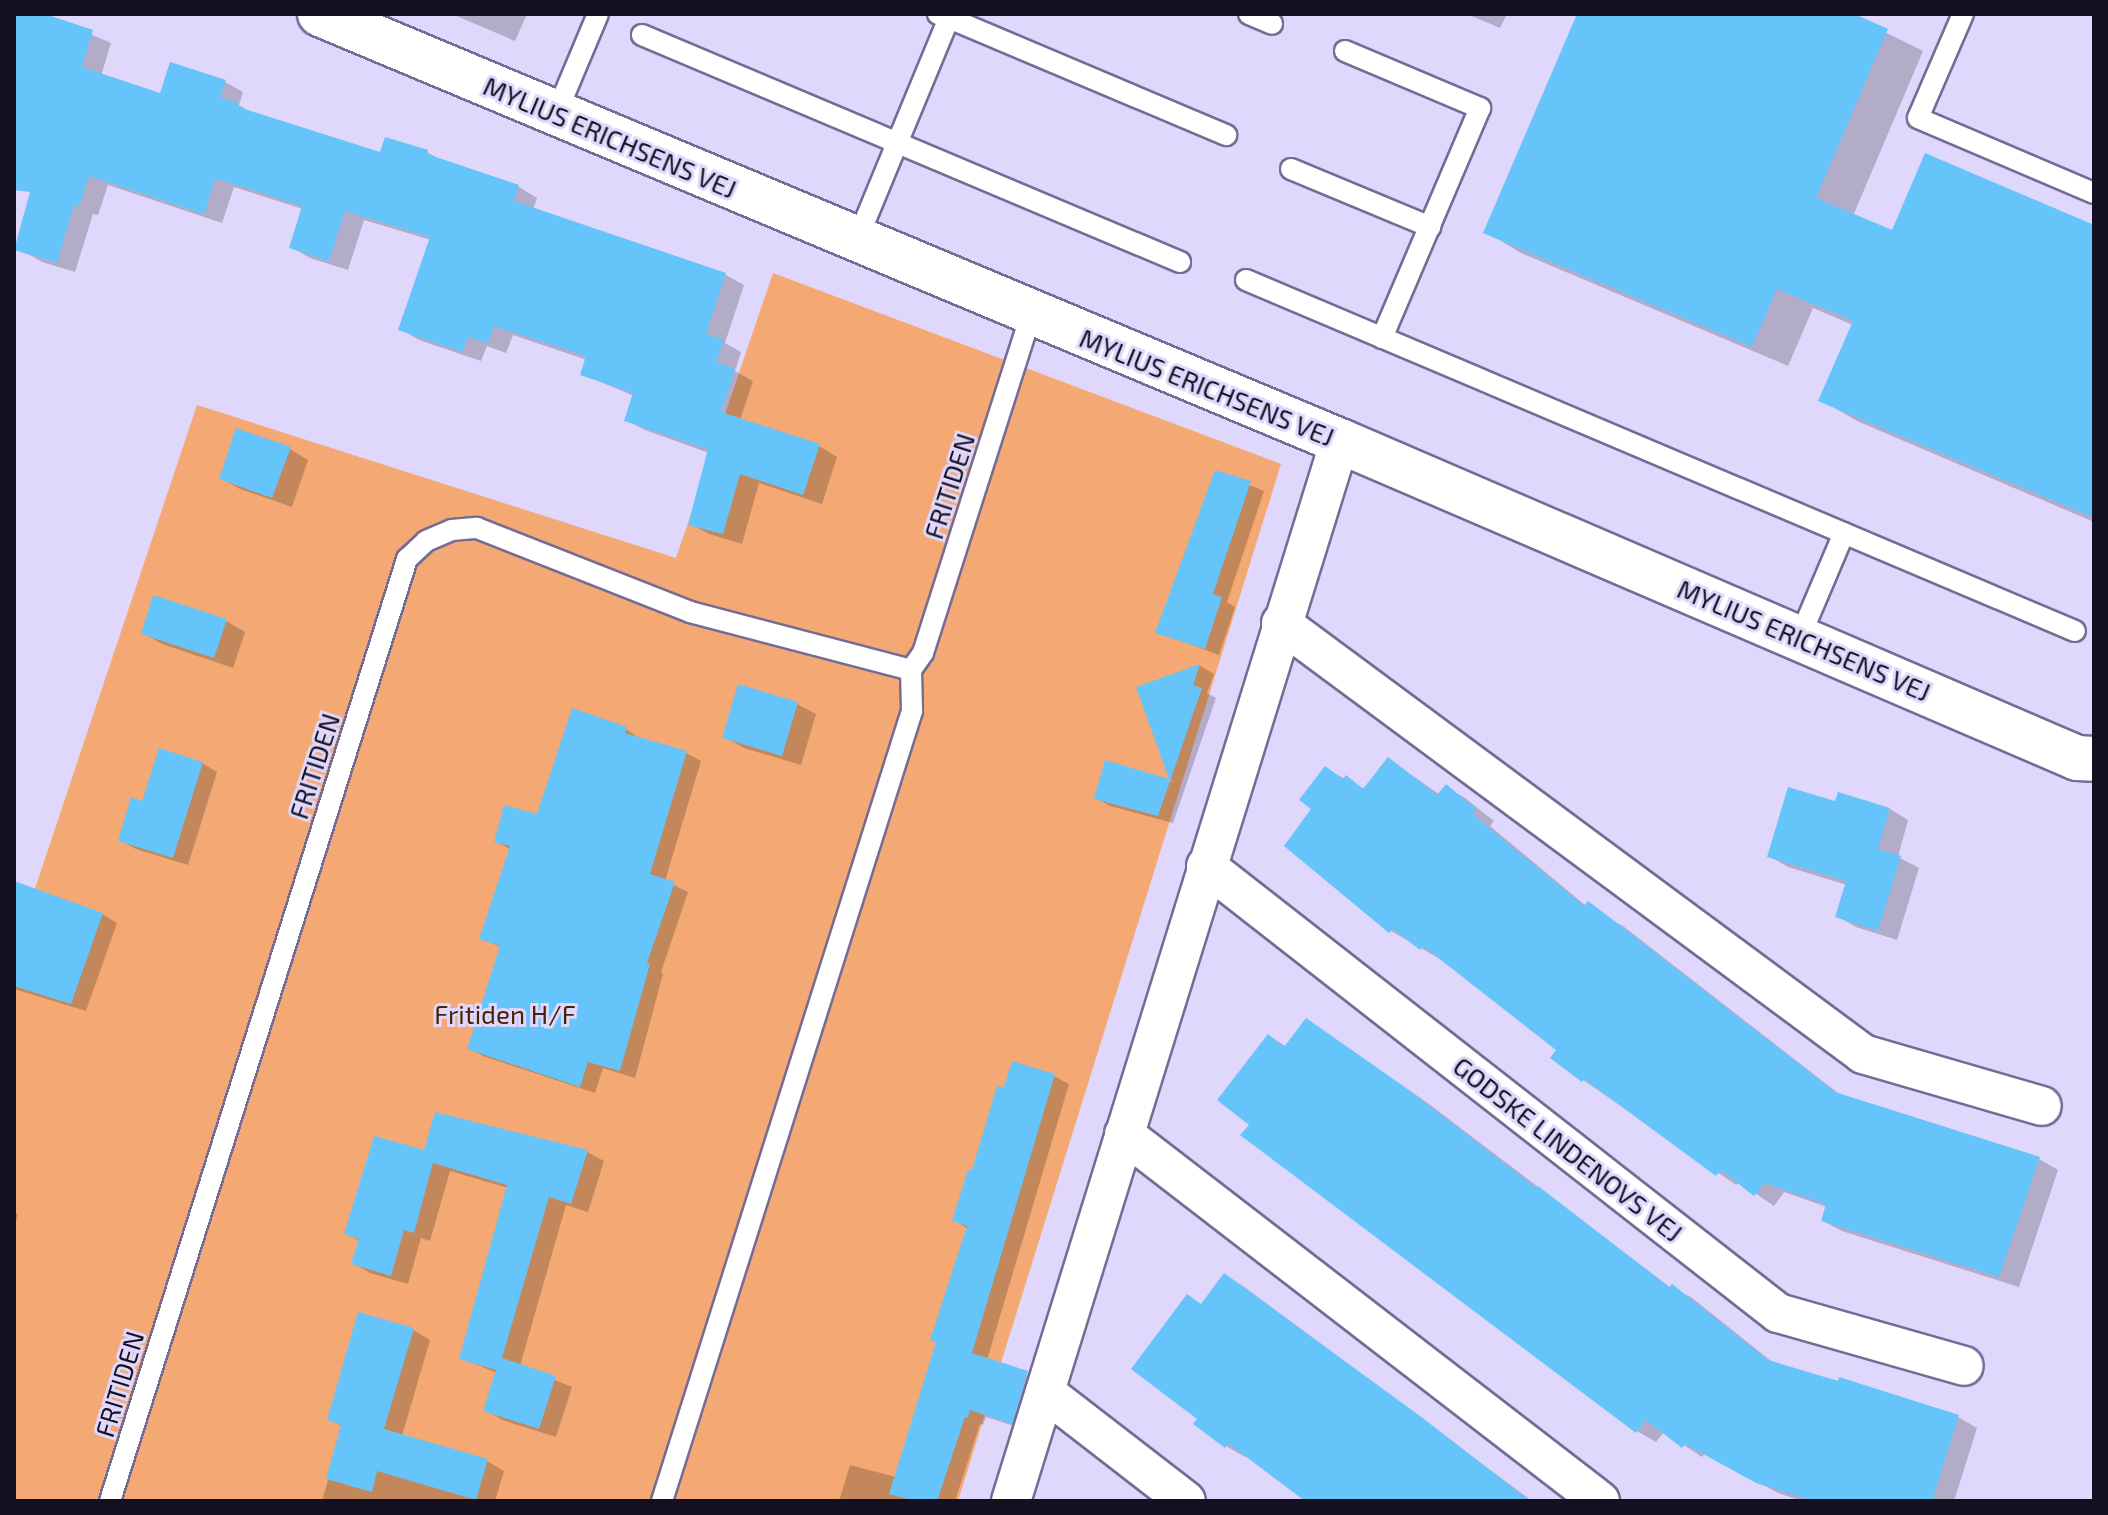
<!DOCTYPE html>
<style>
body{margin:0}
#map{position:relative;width:2108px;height:1515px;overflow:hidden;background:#dfd7fc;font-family:"Exo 2",sans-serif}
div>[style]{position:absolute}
.green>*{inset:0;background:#f4a974}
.shadow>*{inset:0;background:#0003}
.building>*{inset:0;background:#65c4f9}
.roads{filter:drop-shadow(2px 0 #756b95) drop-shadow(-2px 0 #756b95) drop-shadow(0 2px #756b95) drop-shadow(0 -2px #756b95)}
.service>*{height:20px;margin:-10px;padding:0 10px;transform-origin:10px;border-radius:10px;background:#fff}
.minor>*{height:38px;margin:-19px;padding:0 19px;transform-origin:19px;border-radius:19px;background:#fff}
.tertiary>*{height:44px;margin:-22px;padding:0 22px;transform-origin:22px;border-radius:22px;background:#fff}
span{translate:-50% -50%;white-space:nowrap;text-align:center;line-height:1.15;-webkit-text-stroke:6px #dfd7fc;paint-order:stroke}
.street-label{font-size:26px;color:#141020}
.park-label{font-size:26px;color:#492404}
.frame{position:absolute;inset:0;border:16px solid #141020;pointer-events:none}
</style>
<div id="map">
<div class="green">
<div style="clip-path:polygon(773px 273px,1281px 464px,958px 1501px,14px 1501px,14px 951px,197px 405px,676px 558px)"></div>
</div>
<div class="shadow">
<div style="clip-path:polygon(14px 14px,44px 14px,111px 43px,101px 76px,162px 95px,225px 82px,243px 92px,239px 105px,254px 114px,381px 155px,427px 152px,444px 162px,519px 187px,537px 198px,533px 209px,726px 275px,744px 285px,725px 343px,741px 352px,735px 371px,753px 381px,740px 420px,819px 446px,837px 457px,822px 504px,759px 483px,742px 544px,709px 534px,691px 524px,709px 453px,645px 430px,626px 420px,634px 396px,582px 374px,587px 360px,513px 335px,506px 353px,487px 346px,481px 361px,419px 340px,400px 329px,431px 240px,364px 220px,348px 270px,310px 258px,291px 247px,303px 209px,234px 187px,222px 223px,108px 185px,98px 215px,93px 214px,75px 272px,42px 262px,23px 251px,60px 135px,14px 101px)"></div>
<div style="clip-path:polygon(452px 14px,527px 14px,515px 41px)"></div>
<div style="clip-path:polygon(1467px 14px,1507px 14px,1500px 28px)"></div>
<div style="clip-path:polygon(1579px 14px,1848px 14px,1923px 51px,1853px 216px,1893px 233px,2094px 227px,2094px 522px,1857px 421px,1821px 400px,1853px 325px,1813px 308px,1788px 366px,1521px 253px,1486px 232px)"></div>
<div style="clip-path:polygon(290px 449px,308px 460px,292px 507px,240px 489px,221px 478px)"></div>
<div style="clip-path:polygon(1217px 472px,1264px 491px,1227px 602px,1235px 607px,1219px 655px,1157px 632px)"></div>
<div style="clip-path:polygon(155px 597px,226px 621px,245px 632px,233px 668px,162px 644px,143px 633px)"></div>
<div style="clip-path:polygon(1200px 666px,1214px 674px,1207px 693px,1216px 698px,1173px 823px,1110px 806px,1096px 798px,1106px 763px,1172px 782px,1138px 688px)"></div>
<div style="clip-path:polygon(797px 704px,816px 714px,801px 765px,744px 748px,725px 737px)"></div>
<div style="clip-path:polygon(626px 729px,640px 739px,686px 753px,701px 761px,665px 881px,688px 892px,661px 972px,663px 974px,635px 1078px,603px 1068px,595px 1093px,483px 1056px,469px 1048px,502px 948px,481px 938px,511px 850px,496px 841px,538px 816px)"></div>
<div style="clip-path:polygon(1389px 759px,1440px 795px,1446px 787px,1465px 798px,1494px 821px,1490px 826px,1591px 910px,1623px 926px,1843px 1097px,2039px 1159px,2058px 1170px,2019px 1287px,1842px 1231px,1823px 1221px,1827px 1207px,1784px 1192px,1774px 1206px,1739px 1182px,1736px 1185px,1583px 1080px,1553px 1057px,1559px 1049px,1440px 959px,1391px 931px,1313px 809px,1326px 769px,1365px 789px)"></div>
<div style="clip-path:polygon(202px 763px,217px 772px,188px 865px,136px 849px,120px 840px,143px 803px)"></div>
<div style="clip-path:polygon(1839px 795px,1890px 809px,1908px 820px,1898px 857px,1919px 868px,1897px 940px,1856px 927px,1837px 916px,1847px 885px,1788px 867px,1769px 856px,1836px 804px)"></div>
<div style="clip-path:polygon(102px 914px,117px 923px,86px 1011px,14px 989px,14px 947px)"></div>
<div style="clip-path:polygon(1307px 1021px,1425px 1101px,1671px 1288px,1691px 1297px,1776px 1365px,1958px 1417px,1977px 1428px,1954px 1501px,1802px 1501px,1778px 1493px,1705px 1453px,1702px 1457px,1664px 1432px,1656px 1442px,1637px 1431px,1252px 1124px,1269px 1036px,1287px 1047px)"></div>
<div style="clip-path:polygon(1054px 1076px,1069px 1084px,987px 1360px,1042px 1381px,1027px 1430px,986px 1417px,983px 1425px,980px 1424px,955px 1501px,839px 1501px,850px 1465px,896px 1477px,938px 1342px,968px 1229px,954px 1220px,973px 1173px)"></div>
<div style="clip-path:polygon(426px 1152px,587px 1152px,604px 1161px,588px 1212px,566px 1205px,520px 1366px,572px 1387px,556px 1437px,502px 1420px,486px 1410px,497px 1373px,461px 1358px,508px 1188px,450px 1171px,430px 1241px,421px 1238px,408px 1284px,370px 1273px,353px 1263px,360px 1241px,346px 1233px)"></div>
<div style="clip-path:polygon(14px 1212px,18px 1215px,14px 1228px)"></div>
<div style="clip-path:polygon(1225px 1275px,1243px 1286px,1532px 1501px,1309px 1501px,1247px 1455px,1245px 1457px,1226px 1446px,1199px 1418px,1203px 1305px)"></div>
<div style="clip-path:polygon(413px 1330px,430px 1340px,402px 1436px,487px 1461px,504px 1471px,495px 1501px,322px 1501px,343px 1427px,330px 1419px)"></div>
</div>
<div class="building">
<div style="clip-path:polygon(14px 14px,45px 14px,93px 30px,82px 67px,160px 93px,170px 62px,226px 80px,220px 97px,239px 103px,238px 107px,380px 152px,385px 137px,428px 150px,427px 154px,519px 185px,514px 201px,726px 273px,706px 334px,724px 340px,716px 362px,735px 369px,721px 412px,820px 444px,803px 495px,740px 474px,723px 534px,688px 525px,708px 449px,624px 421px,633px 393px,580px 375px,586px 356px,494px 326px,488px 344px,468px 337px,462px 352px,398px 330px,430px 237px,345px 211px,329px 261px,289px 248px,302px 206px,215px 178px,204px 214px,89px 176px,79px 206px,74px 205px,57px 263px,14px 250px,30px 192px,14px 190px)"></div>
<div style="clip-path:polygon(1577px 14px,1854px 14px,1888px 29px,1816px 198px,1892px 230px,1925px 153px,2094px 225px,2094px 518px,1818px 401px,1853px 321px,1777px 289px,1752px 347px,1483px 233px)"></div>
<div style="clip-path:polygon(236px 428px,291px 447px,272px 498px,219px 479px)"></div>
<div style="clip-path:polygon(1215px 470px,1251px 481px,1213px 594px,1222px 597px,1205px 649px,1155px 633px)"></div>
<div style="clip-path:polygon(153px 595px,227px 619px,214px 658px,141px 634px)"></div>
<div style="clip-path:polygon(1200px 664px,1193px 685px,1202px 688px,1158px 816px,1094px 799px,1105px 760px,1169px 779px,1136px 687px)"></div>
<div style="clip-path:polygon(738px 684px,798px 702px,782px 756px,722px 738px)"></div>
<div style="clip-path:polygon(572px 708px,627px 727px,625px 733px,687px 751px,650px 874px,675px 882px,647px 963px,650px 964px,620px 1071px,588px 1062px,580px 1087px,467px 1049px,500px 946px,479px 939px,510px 846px,494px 842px,504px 805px,537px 814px)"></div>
<div style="clip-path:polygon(159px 748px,203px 762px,173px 858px,118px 841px,131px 797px,142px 801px)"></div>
<div style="clip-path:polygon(1388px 757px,1437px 795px,1446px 784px,1476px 809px,1472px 814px,1584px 906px,1588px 901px,1604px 913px,1835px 1092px,2040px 1157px,1999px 1277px,1821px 1221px,1826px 1204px,1765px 1183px,1754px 1196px,1721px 1170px,1716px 1176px,1584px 1079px,1582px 1082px,1550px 1058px,1556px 1050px,1423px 946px,1420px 950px,1393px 929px,1389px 933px,1284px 846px,1311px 809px,1299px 800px,1325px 766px,1343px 779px,1346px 775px,1363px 789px)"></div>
<div style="clip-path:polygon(1788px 787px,1835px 801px,1838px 792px,1890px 808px,1878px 849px,1901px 856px,1878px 931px,1835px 917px,1846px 881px,1767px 857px)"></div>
<div style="clip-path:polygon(14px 881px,103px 913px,71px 1004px,14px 986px)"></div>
<div style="clip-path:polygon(1306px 1018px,1406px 1088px,1536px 1188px,1538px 1186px,1669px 1287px,1672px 1284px,1768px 1360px,1838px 1381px,1839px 1377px,1959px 1415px,1932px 1501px,1814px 1501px,1756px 1483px,1685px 1444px,1682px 1448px,1646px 1420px,1636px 1433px,1240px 1135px,1249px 1125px,1217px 1100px,1268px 1034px,1284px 1047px)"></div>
<div style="clip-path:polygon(1012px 1061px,1055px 1074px,972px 1353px,1028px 1371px,1012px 1424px,970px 1410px,968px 1418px,965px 1417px,937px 1501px,915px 1501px,889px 1494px,936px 1342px,930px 1340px,967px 1226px,952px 1221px,968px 1169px,972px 1170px,997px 1086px,1004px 1087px)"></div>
<div style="clip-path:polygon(435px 1112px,588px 1150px,571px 1204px,549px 1197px,502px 1358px,556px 1376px,539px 1429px,483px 1411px,496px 1370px,459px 1359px,507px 1185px,433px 1163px,414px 1233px,404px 1230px,391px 1276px,351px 1264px,359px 1239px,344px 1234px,374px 1136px,424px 1150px)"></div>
<div style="clip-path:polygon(1224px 1273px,1424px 1419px,1530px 1501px,1305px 1501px,1228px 1443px,1225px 1448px,1193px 1424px,1197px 1419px,1131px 1369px,1187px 1294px,1201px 1304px)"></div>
<div style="clip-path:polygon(358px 1312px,414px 1328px,384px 1429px,488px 1459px,476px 1500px,377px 1471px,372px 1492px,326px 1479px,341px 1425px,327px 1420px)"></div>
</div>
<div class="roads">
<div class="service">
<div style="left:950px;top:14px;width:4px;rotate:104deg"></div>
<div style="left:949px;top:18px;width:301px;rotate:22.9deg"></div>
<div style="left:1249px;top:14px;width:25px;rotate:23deg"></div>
<div style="left:1963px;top:14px;width:113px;rotate:113.4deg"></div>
<div style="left:1918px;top:118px;width:191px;rotate:23.1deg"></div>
<div style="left:642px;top:35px;width:584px;rotate:22.88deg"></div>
<div style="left:1345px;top:51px;width:147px;rotate:22.9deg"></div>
<div style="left:1480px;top:108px;width:250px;rotate:113.1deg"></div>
<div style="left:556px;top:114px;width:108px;rotate:-67.2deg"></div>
<div style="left:1291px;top:169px;width:151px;rotate:22.6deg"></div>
<div style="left:857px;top:240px;width:240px;rotate:-67.5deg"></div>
<div style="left:949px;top:18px;width:12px;rotate:-160deg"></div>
<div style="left:1246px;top:280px;width:900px;rotate:22.95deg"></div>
<div style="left:1799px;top:639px;width:115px;rotate:-67deg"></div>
<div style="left:110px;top:1501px;width:988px;rotate:-72.5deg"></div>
<div style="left:407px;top:559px;width:26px;rotate:-43deg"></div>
<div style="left:426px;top:541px;width:28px;rotate:-23deg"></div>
<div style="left:452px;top:530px;width:25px;rotate:-5deg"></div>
<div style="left:477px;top:528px;width:229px;rotate:21.5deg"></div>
<div style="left:690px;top:612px;width:228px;rotate:14.7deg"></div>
<div style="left:662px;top:1501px;width:829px;rotate:-72.44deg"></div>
<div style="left:912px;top:711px;width:41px;rotate:-91.4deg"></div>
<div style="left:911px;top:670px;width:21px;rotate:-55deg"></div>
<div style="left:923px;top:653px;width:356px;rotate:-72.3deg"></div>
</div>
<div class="minor">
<div style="left:1281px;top:623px;width:724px;rotate:36.52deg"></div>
<div style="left:1863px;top:1054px;width:186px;rotate:16.2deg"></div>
<div style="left:1206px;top:866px;width:726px;rotate:38.01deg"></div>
<div style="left:1778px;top:1313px;width:193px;rotate:15.9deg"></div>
<div style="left:1124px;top:1134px;width:601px;rotate:37.63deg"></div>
<div style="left:1045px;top:1392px;width:178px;rotate:37.7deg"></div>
<div style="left:1011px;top:1501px;width:1110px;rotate:-72.76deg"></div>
</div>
<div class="tertiary">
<div style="left:320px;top:14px;width:1106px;rotate:22.72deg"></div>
<div style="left:1340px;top:441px;width:802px;rotate:23.27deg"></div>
<div style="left:2077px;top:758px;width:17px;rotate:3deg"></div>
</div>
</div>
<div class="street-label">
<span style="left:610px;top:137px;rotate:23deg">MYLIUS ERICHSENS VEJ</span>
<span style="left:1207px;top:387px;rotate:22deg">MYLIUS ERICHSENS VEJ</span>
<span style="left:949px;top:486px;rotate:-72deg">FRITIDEN</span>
<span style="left:1804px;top:640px;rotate:23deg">MYLIUS ERICHSENS VEJ</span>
<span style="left:314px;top:766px;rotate:-72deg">FRITIDEN</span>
<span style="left:1568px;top:1149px;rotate:38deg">GODSKE LINDENOVS VEJ</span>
<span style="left:119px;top:1384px;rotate:-73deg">FRITIDEN</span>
</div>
<div class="park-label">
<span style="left:505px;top:1014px">Fritiden H/F</span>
</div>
<div class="frame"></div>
</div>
